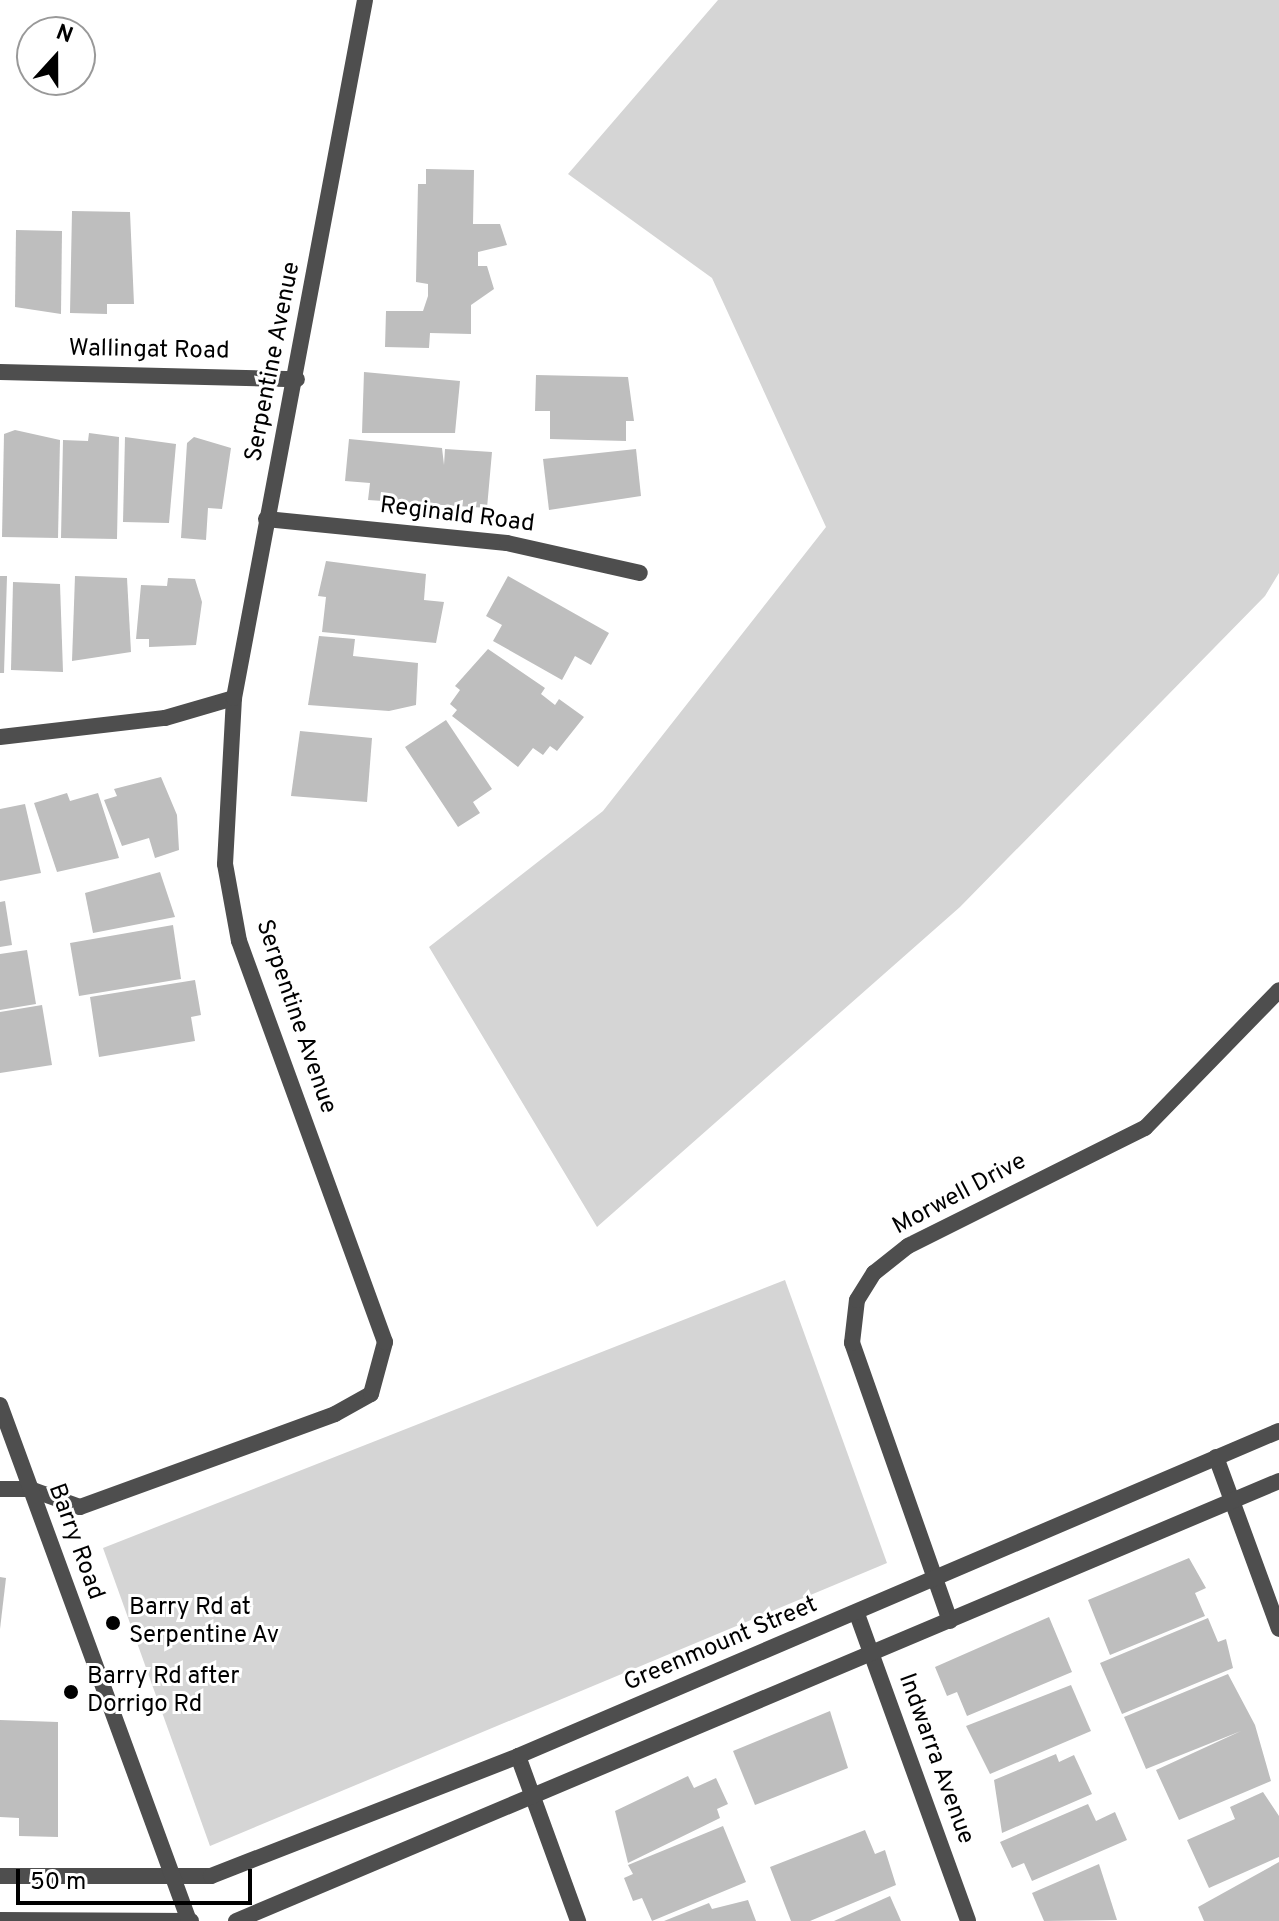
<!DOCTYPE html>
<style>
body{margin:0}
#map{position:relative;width:1279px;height:1921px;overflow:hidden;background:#fff;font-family:Overpass,sans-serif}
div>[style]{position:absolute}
.green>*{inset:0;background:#d5d5d5}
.building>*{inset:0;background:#bebebe}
.minor>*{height:16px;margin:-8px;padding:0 8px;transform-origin:8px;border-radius:8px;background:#4e4e4e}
.tertiary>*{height:16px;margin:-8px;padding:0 8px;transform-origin:8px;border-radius:8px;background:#4e4e4e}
.dots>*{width:22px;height:22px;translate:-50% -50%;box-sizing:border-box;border:4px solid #fff;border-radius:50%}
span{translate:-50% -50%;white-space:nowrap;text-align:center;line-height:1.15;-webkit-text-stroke:6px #fff;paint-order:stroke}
.street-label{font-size:24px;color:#000}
.poi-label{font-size:24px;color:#000}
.left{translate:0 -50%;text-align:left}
.north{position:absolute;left:16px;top:16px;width:80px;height:80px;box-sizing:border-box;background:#fff;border:2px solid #999;border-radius:50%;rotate:21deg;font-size:22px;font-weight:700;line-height:32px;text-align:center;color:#000}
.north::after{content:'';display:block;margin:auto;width:28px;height:36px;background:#000;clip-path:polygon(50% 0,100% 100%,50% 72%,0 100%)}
.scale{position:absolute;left:16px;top:1869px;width:236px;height:36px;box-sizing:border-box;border:4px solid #000;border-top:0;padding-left:10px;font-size:24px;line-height:28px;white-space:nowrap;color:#000;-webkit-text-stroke:6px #fff;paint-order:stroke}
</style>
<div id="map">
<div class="green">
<div style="clip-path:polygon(718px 0,1279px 0,1279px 573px,1265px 596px,960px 907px,597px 1227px,429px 947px,603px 811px,826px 527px,712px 278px,568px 174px)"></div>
<div style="clip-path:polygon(785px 1280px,887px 1563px,210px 1846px,103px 1548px)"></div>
</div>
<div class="building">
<div style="clip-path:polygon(426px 169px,474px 170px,473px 224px,500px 224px,507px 245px,478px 252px,478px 266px,487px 266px,494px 289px,471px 305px,471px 334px,430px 333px,429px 348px,385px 347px,386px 311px,423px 311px,428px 296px,428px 284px,416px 282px,418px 184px,426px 184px)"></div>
<div style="clip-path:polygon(72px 211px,130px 212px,134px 304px,107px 304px,107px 314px,70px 313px)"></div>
<div style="clip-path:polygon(16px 230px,62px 231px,61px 314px,15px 307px)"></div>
<div style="clip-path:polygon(364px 372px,460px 381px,455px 433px,362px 433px)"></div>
<div style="clip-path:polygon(536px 375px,628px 377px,634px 421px,626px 421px,626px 441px,550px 439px,550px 411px,535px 411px)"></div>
<div style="clip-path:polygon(15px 430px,60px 440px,58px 538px,2px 537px,4px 434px)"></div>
<div style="clip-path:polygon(89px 433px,119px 437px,117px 539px,61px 538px,63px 440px,88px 441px)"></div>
<div style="clip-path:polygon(125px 437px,176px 444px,169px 523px,123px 522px)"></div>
<div style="clip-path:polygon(194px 437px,231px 448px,222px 509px,208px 508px,206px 540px,181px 538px,187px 443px)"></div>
<div style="clip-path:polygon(349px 439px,442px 448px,444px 465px,445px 449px,492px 452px,487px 508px,368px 500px,370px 483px,345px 481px)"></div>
<div style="clip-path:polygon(636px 449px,641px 496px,549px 510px,543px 459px)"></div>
<div style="clip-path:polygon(326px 561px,426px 574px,424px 600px,444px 602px,436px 643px,322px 632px,326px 597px,318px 596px)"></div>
<div style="clip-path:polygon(0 576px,7px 576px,4px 673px,0 673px)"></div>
<div style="clip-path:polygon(75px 576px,127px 578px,131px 652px,72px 661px)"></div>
<div style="clip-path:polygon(508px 576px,609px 633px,591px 665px,575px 656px,562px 680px,493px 641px,502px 625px,486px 616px)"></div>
<div style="clip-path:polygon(168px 578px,195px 579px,202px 602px,196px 645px,149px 647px,149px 639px,136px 639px,141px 585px,167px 586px)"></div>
<div style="clip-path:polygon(13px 582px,60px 584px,63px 672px,11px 670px)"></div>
<div style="clip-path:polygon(319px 636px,355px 639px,353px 656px,418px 663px,416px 705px,389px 711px,308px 705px)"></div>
<div style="clip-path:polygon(488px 649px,545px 688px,541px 694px,555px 705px,559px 699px,584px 717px,557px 751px,550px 746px,543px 755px,533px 748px,518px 767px,452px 716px,457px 710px,450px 704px,460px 690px,455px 686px)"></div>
<div style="clip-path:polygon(446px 720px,492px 789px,473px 802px,480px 813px,458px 827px,405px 747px)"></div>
<div style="clip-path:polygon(300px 731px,372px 738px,367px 802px,291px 796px)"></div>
<div style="clip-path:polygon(161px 777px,177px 815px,179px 850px,155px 858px,149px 838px,122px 846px,104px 800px,117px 796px,114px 789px)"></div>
<div style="clip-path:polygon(67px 793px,70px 801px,98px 793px,119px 858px,57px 872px,34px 803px)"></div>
<div style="clip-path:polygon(25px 804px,41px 873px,0 881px,0 809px)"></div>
<div style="clip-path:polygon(160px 872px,175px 917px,93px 933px,85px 893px)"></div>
<div style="clip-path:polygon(5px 901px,12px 945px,0 947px,0 902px)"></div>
<div style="clip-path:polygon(173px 925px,181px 979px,79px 996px,70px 943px)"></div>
<div style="clip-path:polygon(27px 950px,36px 1004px,0 1010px,0 954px)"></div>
<div style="clip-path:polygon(195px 980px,201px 1015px,191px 1017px,195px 1041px,99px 1057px,90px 997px)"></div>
<div style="clip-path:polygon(42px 1005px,52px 1065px,0 1073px,0 1012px)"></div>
<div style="clip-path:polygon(1189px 1558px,1206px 1588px,1195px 1593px,1205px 1616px,1110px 1655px,1088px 1600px)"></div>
<div style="clip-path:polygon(0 1577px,6px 1578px,0 1629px)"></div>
<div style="clip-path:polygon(1049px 1617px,1072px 1672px,967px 1716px,957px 1692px,947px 1696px,935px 1667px)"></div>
<div style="clip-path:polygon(1208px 1618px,1218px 1642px,1226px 1639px,1233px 1668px,1122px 1714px,1100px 1663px)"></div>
<div style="clip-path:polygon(1228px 1674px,1255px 1725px,1271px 1781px,1179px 1820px,1156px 1770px,1241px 1731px,1146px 1769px,1124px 1717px)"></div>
<div style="clip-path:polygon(1071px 1685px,1091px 1731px,990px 1774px,966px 1726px)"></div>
<div style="clip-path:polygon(830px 1711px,848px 1768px,755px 1805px,733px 1751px)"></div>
<div style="clip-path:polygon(0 1720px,58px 1722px,58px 1837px,19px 1836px,19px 1818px,0 1817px)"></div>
<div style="clip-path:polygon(1056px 1754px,1059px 1762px,1074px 1755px,1092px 1794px,1002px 1833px,994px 1780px)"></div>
<div style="clip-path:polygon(688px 1776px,694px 1788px,716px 1778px,728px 1804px,717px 1809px,720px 1818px,628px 1863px,615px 1811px)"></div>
<div style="clip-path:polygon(1263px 1792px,1279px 1816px,1279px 1857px,1209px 1888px,1187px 1840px,1235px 1819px,1230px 1807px)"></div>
<div style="clip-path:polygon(1088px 1804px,1096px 1821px,1115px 1812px,1127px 1840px,1032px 1881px,1024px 1863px,1012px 1868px,1000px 1842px)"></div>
<div style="clip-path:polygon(723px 1826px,746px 1882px,652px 1921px,642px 1898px,633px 1901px,624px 1878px,633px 1874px,628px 1865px)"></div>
<div style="clip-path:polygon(865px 1830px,875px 1854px,885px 1850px,896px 1885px,810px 1921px,791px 1921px,770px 1867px)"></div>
<div style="clip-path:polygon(1279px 1862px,1279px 1921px,1204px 1921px,1198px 1907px)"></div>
<div style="clip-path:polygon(1099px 1864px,1117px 1920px,1044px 1921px,1032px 1893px)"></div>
<div style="clip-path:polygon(890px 1896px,901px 1921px,834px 1921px)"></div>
<div style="clip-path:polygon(748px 1900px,756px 1921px,664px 1921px,709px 1903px,712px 1909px)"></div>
</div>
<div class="minor">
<div style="left:0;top:372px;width:297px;rotate:1.4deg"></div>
<div style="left:266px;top:519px;width:242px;rotate:5.7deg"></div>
<div style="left:507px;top:543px;width:136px;rotate:12.7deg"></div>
<div style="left:0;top:737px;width:166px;rotate:-6.6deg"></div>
<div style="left:165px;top:718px;width:72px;rotate:-16.2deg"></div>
<div style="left:1216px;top:1457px;width:183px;rotate:69.9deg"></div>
<div style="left:0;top:1489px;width:30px"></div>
<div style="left:30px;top:1489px;width:53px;rotate:19.8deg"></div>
<div style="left:80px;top:1507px;width:271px;rotate:-20deg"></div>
<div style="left:335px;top:1414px;width:41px;rotate:-29.1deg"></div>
<div style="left:371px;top:1394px;width:54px;rotate:-74.9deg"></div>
<div style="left:385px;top:1342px;width:427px;rotate:-110deg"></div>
<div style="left:239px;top:941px;width:78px;rotate:-100.3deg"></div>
<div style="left:225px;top:864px;width:166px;rotate:-86.9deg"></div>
<div style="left:234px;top:698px;width:710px;rotate:-79.37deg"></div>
<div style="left:857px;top:1614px;width:326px;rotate:70.1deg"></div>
<div style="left:950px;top:1621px;width:295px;rotate:-109.4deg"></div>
<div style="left:852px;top:1343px;width:43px;rotate:-83.4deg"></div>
<div style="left:857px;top:1300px;width:32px;rotate:-58deg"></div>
<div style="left:874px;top:1273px;width:43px;rotate:-38.5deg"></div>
<div style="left:908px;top:1246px;width:265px;rotate:-26.5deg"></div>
<div style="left:1145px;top:1128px;width:192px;rotate:-45.8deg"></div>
<div style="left:518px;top:1756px;width:176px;rotate:70deg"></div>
<div style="left:0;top:1876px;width:211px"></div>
<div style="left:211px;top:1876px;width:330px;rotate:-21.3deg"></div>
<div style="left:518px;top:1756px;width:827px;rotate:-23.13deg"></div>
<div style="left:0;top:1920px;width:191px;rotate:0.3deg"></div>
<div style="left:236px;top:1921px;width:1132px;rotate:-22.87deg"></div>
</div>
<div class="tertiary">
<div style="left:0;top:1405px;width:550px;rotate:69.88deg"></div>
</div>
<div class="dots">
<div style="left:113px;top:1623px;background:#000"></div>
<div style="left:71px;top:1692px;background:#000"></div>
</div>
<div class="street-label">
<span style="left:149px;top:351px;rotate:1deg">Wallingat Road</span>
<span style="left:274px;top:362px;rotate:-79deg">Serpentine Avenue</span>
<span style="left:457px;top:516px;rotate:7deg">Reginald Road</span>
<span style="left:295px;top:1017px;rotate:71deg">Serpentine Avenue</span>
<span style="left:960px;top:1195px;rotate:-28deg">Morwell Drive</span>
<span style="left:75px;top:1542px;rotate:70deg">Barry Road</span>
<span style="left:721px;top:1645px;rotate:-23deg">Greenmount Street</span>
<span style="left:935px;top:1759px;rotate:70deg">Indwarra Avenue</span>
</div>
<div class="poi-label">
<span class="left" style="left:129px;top:1623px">Barry Rd at<br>Serpentine Av</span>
<span class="left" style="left:87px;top:1692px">Barry Rd after<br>Dorrigo Rd</span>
</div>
<div class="north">N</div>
<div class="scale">50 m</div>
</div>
